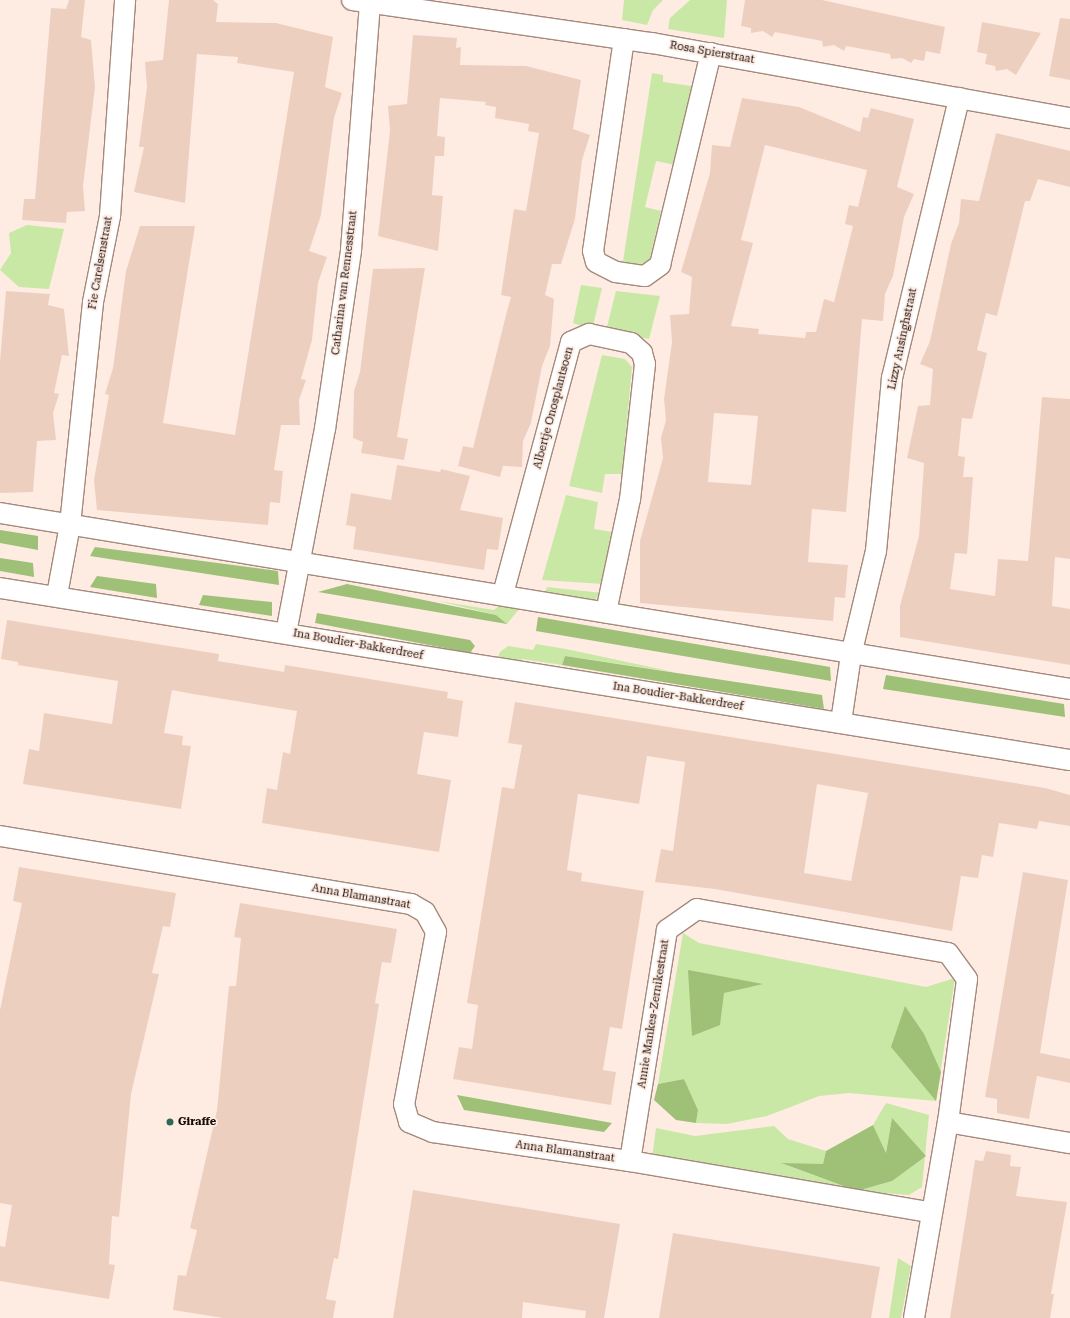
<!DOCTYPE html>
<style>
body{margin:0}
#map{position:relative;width:1070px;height:1318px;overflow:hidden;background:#feece3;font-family:"Roboto Serif",serif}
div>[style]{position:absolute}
.green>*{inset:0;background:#c9e8a6}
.forest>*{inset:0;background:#9ec077}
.building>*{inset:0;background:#edcfc0}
.roads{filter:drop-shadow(1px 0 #a5897b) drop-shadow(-1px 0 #a5897b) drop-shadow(0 1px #a5897b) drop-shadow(0 -1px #a5897b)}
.minor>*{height:20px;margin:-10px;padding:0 10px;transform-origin:10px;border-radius:10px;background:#fff}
.dots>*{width:11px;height:11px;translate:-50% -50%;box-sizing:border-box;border:2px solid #feece3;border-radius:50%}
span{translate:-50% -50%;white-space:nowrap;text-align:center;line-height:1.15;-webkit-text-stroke:3.5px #feece3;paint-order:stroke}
.street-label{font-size:11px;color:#150b07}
.poi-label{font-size:11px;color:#150b07;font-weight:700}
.left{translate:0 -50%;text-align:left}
</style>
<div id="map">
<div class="green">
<div style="clip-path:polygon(624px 0,663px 0,653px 10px,647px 25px,622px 20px)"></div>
<div style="clip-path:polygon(690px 0,727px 0,724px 38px,668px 29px,670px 18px)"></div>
<div style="clip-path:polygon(652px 73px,663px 75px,663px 82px,692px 86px,675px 165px,656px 161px,645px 207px,661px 211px,649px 262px,622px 268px)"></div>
<div style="clip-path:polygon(27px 225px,64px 229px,49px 289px,19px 287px,0 270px,11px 253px,9px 233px)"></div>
<div style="clip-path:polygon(581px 285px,602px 288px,592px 330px,573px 323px)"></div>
<div style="clip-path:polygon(616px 291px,660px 296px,649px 339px,606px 331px)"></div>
<div style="clip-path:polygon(602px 355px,625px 359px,632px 367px,622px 474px,605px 474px,602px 493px,569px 486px)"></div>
<div style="clip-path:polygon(566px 495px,598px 502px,594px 529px,612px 532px,603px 584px,542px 580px)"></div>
<div style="clip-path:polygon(547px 587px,602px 593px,590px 603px,544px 596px)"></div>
<div style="clip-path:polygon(438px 601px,494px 610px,501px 604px,520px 608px,507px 624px,496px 615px)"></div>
<div style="clip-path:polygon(536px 644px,566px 649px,674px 672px,565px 656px,562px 665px,522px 659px,516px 664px,496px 662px,500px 652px,508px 646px,533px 650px)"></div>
<div style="clip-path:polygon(683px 933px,699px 943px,926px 987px,955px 978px,936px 1101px,849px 1093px,819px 1096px,767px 1116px,727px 1124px,696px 1123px,698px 1110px,684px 1079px,658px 1084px)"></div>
<div style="clip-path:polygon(886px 1103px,929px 1115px,922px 1187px,909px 1195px,857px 1191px,892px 1181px,892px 1118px,886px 1153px,873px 1125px)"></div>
<div style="clip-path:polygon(774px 1126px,788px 1139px,826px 1151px,823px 1164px,783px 1164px,843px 1186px,652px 1158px,656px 1128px,695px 1136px)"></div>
<div style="clip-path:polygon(898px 1258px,911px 1266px,901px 1318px,889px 1318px)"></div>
</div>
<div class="forest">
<div style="clip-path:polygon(0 530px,38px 536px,38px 550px,0 543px)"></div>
<div style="clip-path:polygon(95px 547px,278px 571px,279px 585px,90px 556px)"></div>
<div style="clip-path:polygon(0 558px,33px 563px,34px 577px,0 571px)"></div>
<div style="clip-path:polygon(97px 576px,156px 584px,157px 598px,90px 587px)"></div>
<div style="clip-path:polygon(347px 584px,496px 615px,507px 624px,318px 592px)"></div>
<div style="clip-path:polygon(203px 595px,272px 602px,272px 616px,199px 605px)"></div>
<div style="clip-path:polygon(317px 613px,470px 640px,475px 646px,470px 653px,315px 623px)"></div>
<div style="clip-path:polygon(538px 617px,830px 667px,831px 681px,536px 631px)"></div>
<div style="clip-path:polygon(565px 656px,822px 695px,824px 709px,562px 665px)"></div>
<div style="clip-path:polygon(886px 675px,1064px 704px,1065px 717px,883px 689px)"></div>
<div style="clip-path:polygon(688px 970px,763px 984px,724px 993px,720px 1025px,692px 1036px)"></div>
<div style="clip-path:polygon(905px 1006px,924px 1034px,941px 1072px,936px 1101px,891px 1047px)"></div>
<div style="clip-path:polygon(684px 1079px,698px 1110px,696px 1123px,676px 1120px,654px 1100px,658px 1084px)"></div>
<div style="clip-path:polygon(457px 1095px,612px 1123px,604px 1132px,464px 1110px)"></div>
<div style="clip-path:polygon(892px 1118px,926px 1156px,892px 1181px,857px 1191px,781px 1163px,823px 1164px,826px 1151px,873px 1125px,886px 1153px)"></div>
</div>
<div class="building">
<div style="clip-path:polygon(69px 0,85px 0,81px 37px,91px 40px,95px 87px,83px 186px,85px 211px,67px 212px,66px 223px,22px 220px,24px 199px,35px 199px,51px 8px,66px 9px)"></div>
<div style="clip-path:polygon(169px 0,213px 0,218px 4px,216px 22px,276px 23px,333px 37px,325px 87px,342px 93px,334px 118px,321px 215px,309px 251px,327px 257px,318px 283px,312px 340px,301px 379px,306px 380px,299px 400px,300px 425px,281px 425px,274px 470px,283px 471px,280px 503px,270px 502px,268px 525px,97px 510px,94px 480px,109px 395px,105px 394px,113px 368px,126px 271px,140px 226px,195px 226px,163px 423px,235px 435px,294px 72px,237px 63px,238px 57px,197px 54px,185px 203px,134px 192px,144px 147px,139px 147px,147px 87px,145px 62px,163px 60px)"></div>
<div style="clip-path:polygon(745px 0,822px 0,945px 27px,940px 54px,926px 51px,924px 61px,914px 59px,911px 63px,902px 58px,891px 59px,890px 54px,846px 46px,844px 51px,834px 45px,823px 47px,822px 41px,775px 32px,772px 37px,763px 31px,751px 33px,751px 28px,741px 26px)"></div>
<div style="clip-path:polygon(1060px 18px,1070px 19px,1070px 80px,1049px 76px)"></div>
<div style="clip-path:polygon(982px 22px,1041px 33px,1016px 75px,1007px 69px,996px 71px,995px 66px,985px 64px,987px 54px,977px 52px)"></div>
<div style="clip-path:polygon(413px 35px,457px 38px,456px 48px,461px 47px,460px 65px,526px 66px,581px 80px,573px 129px,590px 135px,582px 160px,575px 219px,561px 264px,552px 264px,545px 295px,554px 299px,550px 346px,542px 366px,531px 423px,523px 441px,522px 467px,503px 466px,500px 477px,458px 466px,463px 446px,473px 448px,506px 315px,511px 297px,501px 295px,514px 209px,526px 211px,539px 133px,528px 131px,529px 124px,495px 118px,496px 107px,485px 105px,486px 102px,440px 98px,437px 136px,445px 137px,444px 156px,435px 156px,432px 195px,443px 196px,438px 251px,378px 236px,390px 131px,388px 106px,407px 104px)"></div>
<div style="clip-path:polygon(evenodd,742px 98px,799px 107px,860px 132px,863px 117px,868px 118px,871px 108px,914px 119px,897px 187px,914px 194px,904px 217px,893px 276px,885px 294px,883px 321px,862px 319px,846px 512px,812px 509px,808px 562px,848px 565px,845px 598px,835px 597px,833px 621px,640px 603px,640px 541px,663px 458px,661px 438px,666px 420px,664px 399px,672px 342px,670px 315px,689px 314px,692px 277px,681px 272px,710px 173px,712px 145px,730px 147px,742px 98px,765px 145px,867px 170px,858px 207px,849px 205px,845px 224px,853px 226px,834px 302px,824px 299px,816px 332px,806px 332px,805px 338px,758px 334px,759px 329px,731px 326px,753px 243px,741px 240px,765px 145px,742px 98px,714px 413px,758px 416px,751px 485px,708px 482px,714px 413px)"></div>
<div style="clip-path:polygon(996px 133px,1070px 151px,1070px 187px,1038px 179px,1030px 201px,1025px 201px,997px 316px,986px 313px,977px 350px,987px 353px,972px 419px,962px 418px,958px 456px,965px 457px,963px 477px,973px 477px,967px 554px,955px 553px,950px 589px,995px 596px,998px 559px,1028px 561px,1042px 397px,1070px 399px,1070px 559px,1055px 557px,1052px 606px,1070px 609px,1070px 665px,900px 637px,900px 606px,919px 536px,924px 463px,907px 458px,918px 406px,930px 405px,933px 369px,920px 364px,930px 341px,951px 244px,959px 223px,961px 199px,979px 201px)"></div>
<div style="clip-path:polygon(425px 268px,397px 437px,408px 439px,404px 460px,361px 453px,363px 442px,353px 438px,354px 391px,360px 372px,373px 269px)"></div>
<div style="clip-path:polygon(6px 291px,50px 294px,48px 305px,64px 309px,69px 356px,62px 355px,54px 393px,59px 394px,53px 413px,56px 440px,37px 441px,33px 492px,0 493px,0 361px)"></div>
<div style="clip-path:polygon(397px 465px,440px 472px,441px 469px,470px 476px,460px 510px,503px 518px,498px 550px,487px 549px,484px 570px,353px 549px,356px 527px,346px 525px,351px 493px,391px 500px)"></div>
<div style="clip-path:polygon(7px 620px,219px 654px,218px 661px,267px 669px,284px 672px,285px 665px,448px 692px,447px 698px,463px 701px,458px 737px,424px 732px,417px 774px,451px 780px,439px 852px,262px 823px,267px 788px,277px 790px,283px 752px,290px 754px,297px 711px,193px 694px,172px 690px,164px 733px,183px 736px,182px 745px,191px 746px,181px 809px,23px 784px,29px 749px,39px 751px,44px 713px,112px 724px,118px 681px,18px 665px,18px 662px,1px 659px)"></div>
<div style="clip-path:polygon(evenodd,515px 702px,1045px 788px,1070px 795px,1070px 826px,1039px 821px,1037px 829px,999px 823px,993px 857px,982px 855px,978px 878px,961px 876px,952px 931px,715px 889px,655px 882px,661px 849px,673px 851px,685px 762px,647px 756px,639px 804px,578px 794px,567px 870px,582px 873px,581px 881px,644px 891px,622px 1029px,610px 1027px,603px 1070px,616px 1072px,611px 1105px,453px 1079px,459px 1047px,472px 1049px,478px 1005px,467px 1003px,502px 787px,514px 789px,522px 745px,508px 743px,515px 702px,817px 784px,868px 793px,851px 881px,804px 873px,817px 784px)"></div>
<div style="clip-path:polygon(19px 867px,176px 893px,170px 927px,163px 926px,152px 973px,159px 974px,131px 1094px,119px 1217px,112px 1216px,109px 1264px,115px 1265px,109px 1299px,0 1281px,0 1246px,5px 1247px,12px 1205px,0 1203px,0 1010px,22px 903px,13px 901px)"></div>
<div style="clip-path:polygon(1023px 872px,1068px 880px,1040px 1053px,1070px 1059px,1070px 1083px,1037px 1076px,1029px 1119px,997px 1113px,997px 1099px,985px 1097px)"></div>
<div style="clip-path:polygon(240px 903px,397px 929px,391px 963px,382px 962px,375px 1003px,379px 1004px,338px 1259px,334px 1258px,326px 1299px,336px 1301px,333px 1318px,223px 1318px,173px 1310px,178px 1275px,186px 1276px,197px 1230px,190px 1228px,217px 1110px,229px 986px,236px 986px,241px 938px,234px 937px)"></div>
<div style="clip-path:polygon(986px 1151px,1011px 1155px,1010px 1166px,1021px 1167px,1016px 1196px,1067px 1202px,1051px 1294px,1054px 1294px,1050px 1318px,950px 1318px,975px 1160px,983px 1161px)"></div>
<div style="clip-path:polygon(413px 1190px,620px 1224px,604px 1318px,585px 1318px,586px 1311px,523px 1302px,522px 1318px,393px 1318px)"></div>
<div style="clip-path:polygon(673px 1233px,880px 1267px,871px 1318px,659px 1318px)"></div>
</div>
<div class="roads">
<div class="minor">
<div style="left:352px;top:0;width:303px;rotate:8.2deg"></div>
<div style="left:652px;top:43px;width:425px;rotate:10.2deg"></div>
<div style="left:624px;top:39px;width:214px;rotate:98.3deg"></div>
<div style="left:593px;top:251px;width:11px;rotate:75deg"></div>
<div style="left:596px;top:262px;width:22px;rotate:27deg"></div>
<div style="left:616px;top:272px;width:29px;rotate:8deg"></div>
<div style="left:645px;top:276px;width:19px;rotate:-36deg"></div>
<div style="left:660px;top:265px;width:218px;rotate:-76.5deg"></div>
<div style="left:0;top:513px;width:1084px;rotate:9.34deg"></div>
<div style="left:0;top:588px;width:1084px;rotate:9.13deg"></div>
<div style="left:503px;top:594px;width:261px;rotate:-74.9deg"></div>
<div style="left:571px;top:342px;width:20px;rotate:-24deg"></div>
<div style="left:589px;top:334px;width:43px;rotate:12.1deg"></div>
<div style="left:631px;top:343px;width:15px;rotate:42deg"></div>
<div style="left:642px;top:353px;width:11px;rotate:75deg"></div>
<div style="left:645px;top:364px;width:136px;rotate:96.3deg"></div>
<div style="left:630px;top:499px;width:116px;rotate:102deg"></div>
<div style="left:57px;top:595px;width:71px;rotate:-79.5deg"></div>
<div style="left:70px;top:525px;width:224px;rotate:-84.1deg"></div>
<div style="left:93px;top:302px;width:88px;rotate:-78.8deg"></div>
<div style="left:110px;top:216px;width:217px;rotate:-86deg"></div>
<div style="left:286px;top:633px;width:208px;rotate:-79.2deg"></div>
<div style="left:325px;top:429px;width:181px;rotate:-81.7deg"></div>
<div style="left:351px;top:250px;width:248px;rotate:-85.6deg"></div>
<div style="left:841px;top:722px;width:68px;rotate:-81.5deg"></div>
<div style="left:851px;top:655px;width:107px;rotate:-76.5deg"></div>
<div style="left:876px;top:551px;width:174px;rotate:-84.7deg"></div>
<div style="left:892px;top:378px;width:288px;rotate:-76.5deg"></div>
<div style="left:0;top:836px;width:417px;rotate:9.4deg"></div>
<div style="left:411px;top:904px;width:16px;rotate:30deg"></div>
<div style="left:425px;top:912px;width:23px;rotate:61deg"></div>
<div style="left:436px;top:932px;width:175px;rotate:100.5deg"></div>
<div style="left:404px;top:1104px;width:19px;rotate:74deg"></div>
<div style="left:409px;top:1122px;width:26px;rotate:23deg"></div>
<div style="left:433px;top:1132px;width:199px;rotate:8.4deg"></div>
<div style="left:948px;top:1122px;width:124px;rotate:9.8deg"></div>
<div style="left:914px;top:1318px;width:199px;rotate:-80.2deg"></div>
<div style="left:948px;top:1122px;width:144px;rotate:-82.4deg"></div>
<div style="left:967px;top:979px;width:32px;rotate:-126deg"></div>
<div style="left:948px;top:953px;width:255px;rotate:-170.1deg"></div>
<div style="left:697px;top:909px;width:37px;rotate:145deg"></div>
<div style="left:667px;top:930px;width:234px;rotate:99.1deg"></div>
<div style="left:630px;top:1161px;width:303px;rotate:9.7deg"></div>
</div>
</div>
<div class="dots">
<div style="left:170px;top:1122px;background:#2c6854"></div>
</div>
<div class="street-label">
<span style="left:712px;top:53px;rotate:10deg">Rosa Spierstraat</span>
<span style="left:101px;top:263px;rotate:-80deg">Fie Carelsenstraat</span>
<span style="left:345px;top:283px;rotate:-83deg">Catharina van Rennesstraat</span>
<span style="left:903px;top:339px;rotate:-78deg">Lizzy Ansinghstraat</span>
<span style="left:554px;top:408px;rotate:-75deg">Albertje Onosplantsoen</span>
<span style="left:358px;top:645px;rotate:10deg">Ina Boudier-Bakkerdreef</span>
<span style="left:678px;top:697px;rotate:9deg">Ina Boudier-Bakkerdreef</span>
<span style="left:361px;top:897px;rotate:10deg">Anna Blamanstraat</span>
<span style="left:654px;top:1014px;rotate:-81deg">Annie Mankes-Zernikestraat</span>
<span style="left:565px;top:1152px;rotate:8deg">Anna Blamanstraat</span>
</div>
<div class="poi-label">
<span class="left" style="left:178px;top:1122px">Giraffe</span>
</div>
</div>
